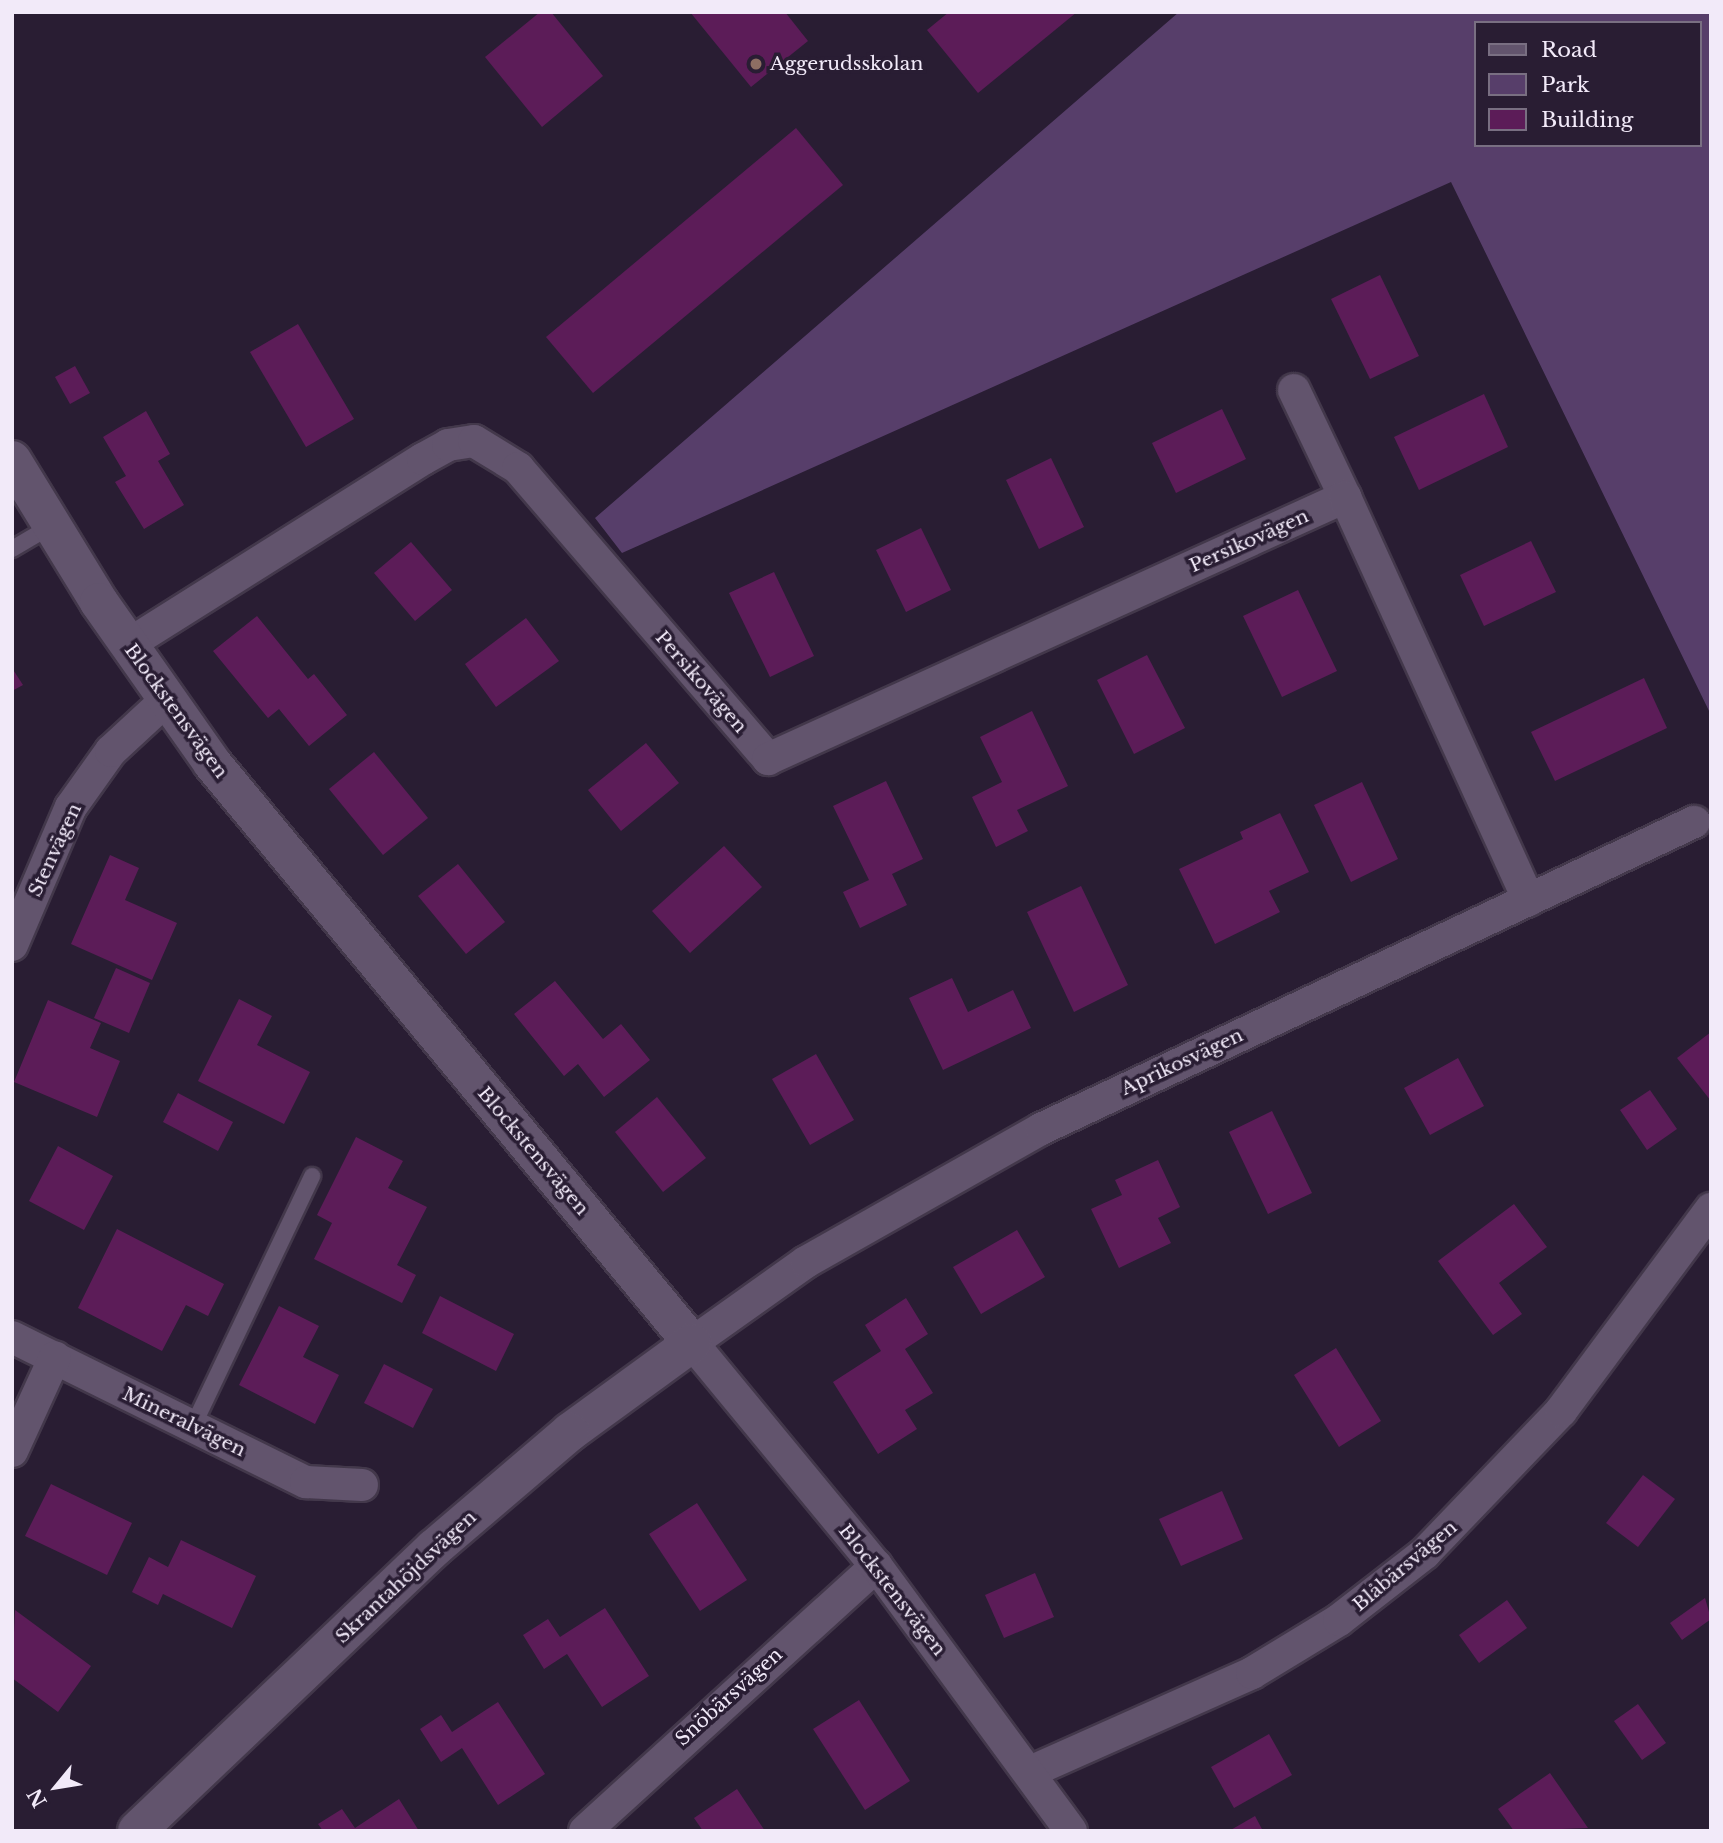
<!DOCTYPE html>
<meta charset="utf-8">
<style>
body{margin:0}
#map{position:relative;width:1723px;height:1843px;overflow:hidden;background:#291d33;font-family:"Libre Baskerville",serif}
div>[style]{position:absolute}
.green>*{inset:0;background:#573e6a}
.building>*{inset:0;background:#5c1c58}
.roads{filter:drop-shadow(2px 0 #43384b) drop-shadow(-2px 0 #43384b) drop-shadow(0 2px #43384b) drop-shadow(0 -2px #43384b)}
.service>*{height:16px;margin:-8px;padding:0 8px;transform-origin:8px;border-radius:8px;background:#62546d}
.minor>*{height:32px;margin:-16px;padding:0 16px;transform-origin:16px;border-radius:16px;background:#62546d}
.tertiary>*{height:38px;margin:-19px;padding:0 19px;transform-origin:19px;border-radius:19px;background:#62546d}
.dots>*{width:19px;height:19px;translate:-50% -50%;box-sizing:border-box;border:4px solid #291d33;border-radius:50%}
span{translate:-50% -50%;white-space:nowrap;text-align:center;line-height:1.15;-webkit-text-stroke:7px #291d33;paint-order:stroke}
.poi-label{font-size:19px;color:#f2eaf9}
.left{translate:0 -50%;text-align:left}
.street-label{font-size:19px;color:#f2eaf9}
.frame{position:absolute;inset:0;border:14px solid #f2eaf9;pointer-events:none}
.legend{position:absolute;left:1474px;top:21px;width:228px;height:126px;box-sizing:border-box;background:#291d33;border:2px solid #796f82;margin:0;padding:9px 12px;list-style:none;font-size:21px;color:#f2eaf9}
.legend li{display:flex;align-items:center;gap:14px;height:35px}
.legend b{width:35px;border:2px solid #796f82}
.north{position:absolute;left:21px;top:1752px;width:70px;height:70px;-webkit-text-stroke:5px #291d33;paint-order:stroke;rotate:240deg;font-size:19px;font-weight:700;line-height:28px;text-align:center;color:#f2eaf9}
.north::after{content:'';display:block;margin:auto;width:24px;height:32px;background:#f2eaf9;clip-path:polygon(50% 0,100% 100%,50% 72%,0 100%)}
</style>
<div id="map">
<div class="green">
<div style="clip-path:polygon(evenodd,1179px 12px,1711px 12px,1711px 715px,1451px 182px,622px 553px,595px 518px,1179px 12px,1476px 23px,1700px 23px,1700px 145px,1476px 145px,1476px 23px)"></div>
</div>
<div class="building">
<div style="clip-path:polygon(540px 12px,551px 12px,603px 76px,542px 127px,485px 57px)"></div>
<div style="clip-path:polygon(690px 12px,785px 12px,808px 41px,751px 87px)"></div>
<div style="clip-path:polygon(949px 12px,1077px 12px,978px 93px,927px 30px)"></div>
<div style="clip-path:polygon(796px 128px,843px 185px,593px 393px,546px 337px)"></div>
<div style="clip-path:polygon(1380px 275px,1419px 356px,1370px 379px,1331px 299px)"></div>
<div style="clip-path:polygon(298px 324px,354px 419px,306px 447px,250px 352px)"></div>
<div style="clip-path:polygon(75px 366px,90px 393px,70px 404px,55px 377px)"></div>
<div style="clip-path:polygon(1484px 394px,1508px 447px,1419px 490px,1394px 437px)"></div>
<div style="clip-path:polygon(1222px 409px,1246px 459px,1176px 493px,1152px 443px)"></div>
<div style="clip-path:polygon(146px 411px,170px 454px,158px 461px,184px 505px,144px 529px,115px 482px,126px 476px,103px 437px)"></div>
<div style="clip-path:polygon(1051px 458px,1084px 527px,1039px 549px,1006px 480px)"></div>
<div style="clip-path:polygon(921px 528px,951px 590px,906px 612px,876px 550px)"></div>
<div style="clip-path:polygon(1531px 541px,1556px 592px,1484px 626px,1460px 575px)"></div>
<div style="clip-path:polygon(411px 542px,452px 590px,415px 621px,374px 573px)"></div>
<div style="clip-path:polygon(774px 572px,814px 656px,770px 677px,729px 593px)"></div>
<div style="clip-path:polygon(1298px 590px,1337px 671px,1282px 697px,1243px 616px)"></div>
<div style="clip-path:polygon(257px 616px,308px 679px,314px 674px,347px 715px,309px 746px,279px 709px,268px 718px,213px 651px)"></div>
<div style="clip-path:polygon(526px 618px,559px 661px,496px 707px,465px 664px)"></div>
<div style="clip-path:polygon(1147px 655px,1185px 728px,1134px 754px,1097px 680px)"></div>
<div style="clip-path:polygon(12px 668px,23px 685px,12px 691px)"></div>
<div style="clip-path:polygon(1644px 678px,1667px 728px,1555px 781px,1531px 732px)"></div>
<div style="clip-path:polygon(1032px 711px,1068px 786px,1017px 810px,1028px 831px,996px 847px,972px 797px,1002px 782px,980px 737px)"></div>
<div style="clip-path:polygon(646px 743px,679px 783px,621px 831px,588px 790px)"></div>
<div style="clip-path:polygon(374px 752px,428px 818px,383px 855px,329px 789px)"></div>
<div style="clip-path:polygon(886px 781px,923px 859px,892px 874px,907px 905px,860px 928px,843px 892px,869px 880px,833px 806px)"></div>
<div style="clip-path:polygon(1362px 782px,1398px 859px,1351px 882px,1314px 805px)"></div>
<div style="clip-path:polygon(1280px 813px,1309px 872px,1269px 891px,1280px 912px,1215px 944px,1179px 869px,1243px 839px,1240px 832px)"></div>
<div style="clip-path:polygon(724px 846px,762px 887px,690px 953px,652px 911px)"></div>
<div style="clip-path:polygon(110px 855px,139px 868px,125px 900px,177px 923px,152px 980px,71px 944px)"></div>
<div style="clip-path:polygon(458px 864px,505px 922px,466px 954px,418px 896px)"></div>
<div style="clip-path:polygon(1081px 886px,1128px 985px,1074px 1012px,1027px 912px)"></div>
<div style="clip-path:polygon(116px 968px,150px 983px,129px 1033px,94px 1018px)"></div>
<div style="clip-path:polygon(952px 978px,968px 1012px,1013px 990px,1031px 1028px,943px 1070px,909px 998px)"></div>
<div style="clip-path:polygon(555px 981px,603px 1039px,621px 1024px,650px 1060px,604px 1097px,578px 1064px,564px 1076px,514px 1014px)"></div>
<div style="clip-path:polygon(239px 999px,272px 1016px,257px 1045px,310px 1072px,284px 1124px,198px 1081px)"></div>
<div style="clip-path:polygon(48px 1000px,101px 1023px,90px 1048px,120px 1061px,97px 1117px,14px 1082px)"></div>
<div style="clip-path:polygon(1711px 1032px,1711px 1101px,1677px 1058px)"></div>
<div style="clip-path:polygon(816px 1054px,854px 1120px,810px 1145px,772px 1079px)"></div>
<div style="clip-path:polygon(1458px 1058px,1484px 1106px,1430px 1135px,1404px 1088px)"></div>
<div style="clip-path:polygon(1650px 1090px,1677px 1129px,1647px 1150px,1620px 1110px)"></div>
<div style="clip-path:polygon(178px 1093px,233px 1122px,218px 1151px,163px 1122px)"></div>
<div style="clip-path:polygon(657px 1097px,706px 1158px,663px 1192px,615px 1132px)"></div>
<div style="clip-path:polygon(1272px 1111px,1312px 1193px,1268px 1214px,1229px 1132px)"></div>
<div style="clip-path:polygon(356px 1137px,403px 1161px,388px 1188px,427px 1207px,397px 1265px,416px 1275px,402px 1303px,314px 1259px,332px 1223px,317px 1215px)"></div>
<div style="clip-path:polygon(58px 1146px,113px 1176px,84px 1230px,29px 1201px)"></div>
<div style="clip-path:polygon(1158px 1160px,1180px 1207px,1158px 1218px,1171px 1243px,1119px 1268px,1091px 1209px,1122px 1195px,1115px 1180px)"></div>
<div style="clip-path:polygon(1514px 1204px,1547px 1247px,1499px 1283px,1522px 1314px,1493px 1335px,1438px 1261px)"></div>
<div style="clip-path:polygon(117px 1229px,224px 1284px,208px 1316px,186px 1305px,162px 1351px,78px 1308px)"></div>
<div style="clip-path:polygon(1017px 1230px,1045px 1277px,981px 1314px,953px 1267px)"></div>
<div style="clip-path:polygon(440px 1296px,514px 1334px,496px 1371px,422px 1333px)"></div>
<div style="clip-path:polygon(906px 1298px,928px 1334px,905px 1349px,933px 1393px,905px 1410px,917px 1429px,878px 1454px,833px 1382px,881px 1351px,865px 1325px)"></div>
<div style="clip-path:polygon(279px 1306px,319px 1326px,303px 1357px,339px 1375px,315px 1424px,239px 1385px)"></div>
<div style="clip-path:polygon(1336px 1348px,1381px 1421px,1339px 1447px,1294px 1375px)"></div>
<div style="clip-path:polygon(384px 1364px,433px 1389px,413px 1428px,364px 1403px)"></div>
<div style="clip-path:polygon(1643px 1475px,1675px 1499px,1638px 1547px,1606px 1523px)"></div>
<div style="clip-path:polygon(51px 1484px,132px 1523px,107px 1575px,25px 1536px)"></div>
<div style="clip-path:polygon(1222px 1491px,1243px 1539px,1181px 1566px,1159px 1519px)"></div>
<div style="clip-path:polygon(697px 1503px,747px 1580px,700px 1611px,649px 1534px)"></div>
<div style="clip-path:polygon(181px 1540px,256px 1576px,232px 1628px,163px 1594px,158px 1605px,132px 1592px,149px 1557px,168px 1567px)"></div>
<div style="clip-path:polygon(1035px 1573px,1054px 1617px,1004px 1638px,985px 1595px)"></div>
<div style="clip-path:polygon(1705px 1598px,1711px 1619px,1682px 1640px,1670px 1623px)"></div>
<div style="clip-path:polygon(1507px 1600px,1527px 1628px,1479px 1663px,1459px 1635px)"></div>
<div style="clip-path:polygon(605px 1608px,649px 1676px,602px 1707px,567px 1654px,544px 1669px,523px 1635px,548px 1619px,560px 1637px)"></div>
<div style="clip-path:polygon(15px 1610px,91px 1666px,58px 1712px,12px 1678px)"></div>
<div style="clip-path:polygon(859px 1700px,910px 1781px,865px 1810px,813px 1729px)"></div>
<div style="clip-path:polygon(498px 1702px,545px 1774px,498px 1805px,462px 1748px,441px 1762px,420px 1729px,441px 1715px,452px 1732px)"></div>
<div style="clip-path:polygon(1638px 1704px,1666px 1743px,1642px 1760px,1614px 1721px)"></div>
<div style="clip-path:polygon(1269px 1734px,1292px 1775px,1234px 1808px,1211px 1767px)"></div>
<div style="clip-path:polygon(1550px 1773px,1588px 1828px,1514px 1831px,1498px 1809px)"></div>
<div style="clip-path:polygon(737px 1789px,765px 1831px,703px 1831px,694px 1818px)"></div>
<div style="clip-path:polygon(399px 1799px,419px 1831px,323px 1831px,318px 1824px,342px 1809px,355px 1828px)"></div>
<div style="clip-path:polygon(1255px 1816px,1263px 1831px,1229px 1831px)"></div>
</div>
<div class="roads">
<div class="service">
<div style="left:12px;top:549px;width:45px;rotate:-30.5deg"></div>
<div style="left:193px;top:1426px;width:277px;rotate:-64.5deg"></div>
</div>
<div class="minor">
<div style="left:1294px;top:390px;width:119px;rotate:64.5deg"></div>
<div style="left:129px;top:644px;width:347px;rotate:-32.2deg"></div>
<div style="left:423px;top:459px;width:29px;rotate:-29deg"></div>
<div style="left:448px;top:445px;width:26px;rotate:-9deg"></div>
<div style="left:474px;top:441px;width:52px;rotate:31.5deg"></div>
<div style="left:518px;top:468px;width:384px;rotate:49.3deg"></div>
<div style="left:768px;top:759px;width:634px;rotate:-24.42deg"></div>
<div style="left:1345px;top:497px;width:443px;rotate:65.5deg"></div>
<div style="left:12px;top:945px;width:150px;rotate:-66.9deg"></div>
<div style="left:71px;top:807px;width:69px;rotate:-54.5deg"></div>
<div style="left:111px;top:751px;width:74px;rotate:-42.8deg"></div>
<div style="left:12px;top:1337px;width:328px;rotate:26.3deg"></div>
<div style="left:306px;top:1482px;width:56px;rotate:3.1deg"></div>
<div style="left:12px;top:1451px;width:103px;rotate:-65.4deg"></div>
<div style="left:1030px;top:1772px;width:243px;rotate:-24deg"></div>
<div style="left:1252px;top:1673px;width:102px;rotate:-31.3deg"></div>
<div style="left:1339px;top:1620px;width:109px;rotate:-37.9deg"></div>
<div style="left:1425px;top:1553px;width:197px;rotate:-46.2deg"></div>
<div style="left:1561px;top:1411px;width:252px;rotate:-53.4deg"></div>
<div style="left:585px;top:1831px;width:394px;rotate:-42.3deg"></div>
<div style="left:1071px;top:1831px;width:329px;rotate:-126.3deg"></div>
<div style="left:876px;top:1566px;width:289px;rotate:-129.5deg"></div>
<div style="left:692px;top:1343px;width:140px;rotate:-35.4deg"></div>
<div style="left:806px;top:1262px;width:270px;rotate:-29.5deg"></div>
<div style="left:1041px;top:1129px;width:722px;rotate:-25.18deg"></div>
</div>
<div class="tertiary">
<div style="left:12px;top:460px;width:167px;rotate:58.5deg"></div>
<div style="left:99px;top:602px;width:197px;rotate:54.9deg"></div>
<div style="left:212px;top:763px;width:753px;rotate:50.39deg"></div>
<div style="left:692px;top:1343px;width:151px;rotate:143.9deg"></div>
<div style="left:570px;top:1432px;width:179px;rotate:139.5deg"></div>
<div style="left:434px;top:1548px;width:410px;rotate:136.4deg"></div>
</div>
</div>
<div class="dots">
<div style="left:756px;top:64px;background:#8d6e63"></div>
</div>
<div class="poi-label">
<span class="left" style="left:770px;top:64px">Aggerudsskolan</span>
</div>
<div class="street-label">
<span style="left:1249px;top:541px;rotate:-24deg">Persikovägen</span>
<span style="left:701px;top:682px;rotate:49deg">Persikovägen</span>
<span style="left:176px;top:711px;rotate:54deg">Blockstensvägen</span>
<span style="left:55px;top:850px;rotate:-65deg">Stenvägen</span>
<span style="left:1182px;top:1062px;rotate:-25deg">Aprikosvägen</span>
<span style="left:533px;top:1151px;rotate:50deg">Blockstensvägen</span>
<span style="left:184px;top:1422px;rotate:26deg">Mineralvägen</span>
<span style="left:1405px;top:1566px;rotate:-40deg">Blåbärsvägen</span>
<span style="left:406px;top:1577px;rotate:-43deg">Skrantahöjdsvägen</span>
<span style="left:892px;top:1590px;rotate:52deg">Blockstensvägen</span>
<span style="left:729px;top:1697px;rotate:-42deg">Snöbärsvägen</span>
</div>
<div class="frame"></div>
<ul class="legend">
<li><b style="height:9px;background:#62546d"></b>Road</li>
<li><b style="height:19px;background:#573e6a"></b>Park</li>
<li><b style="height:19px;background:#5c1c58"></b>Building</li>
</ul>
<div class="north">N</div>
</div>
